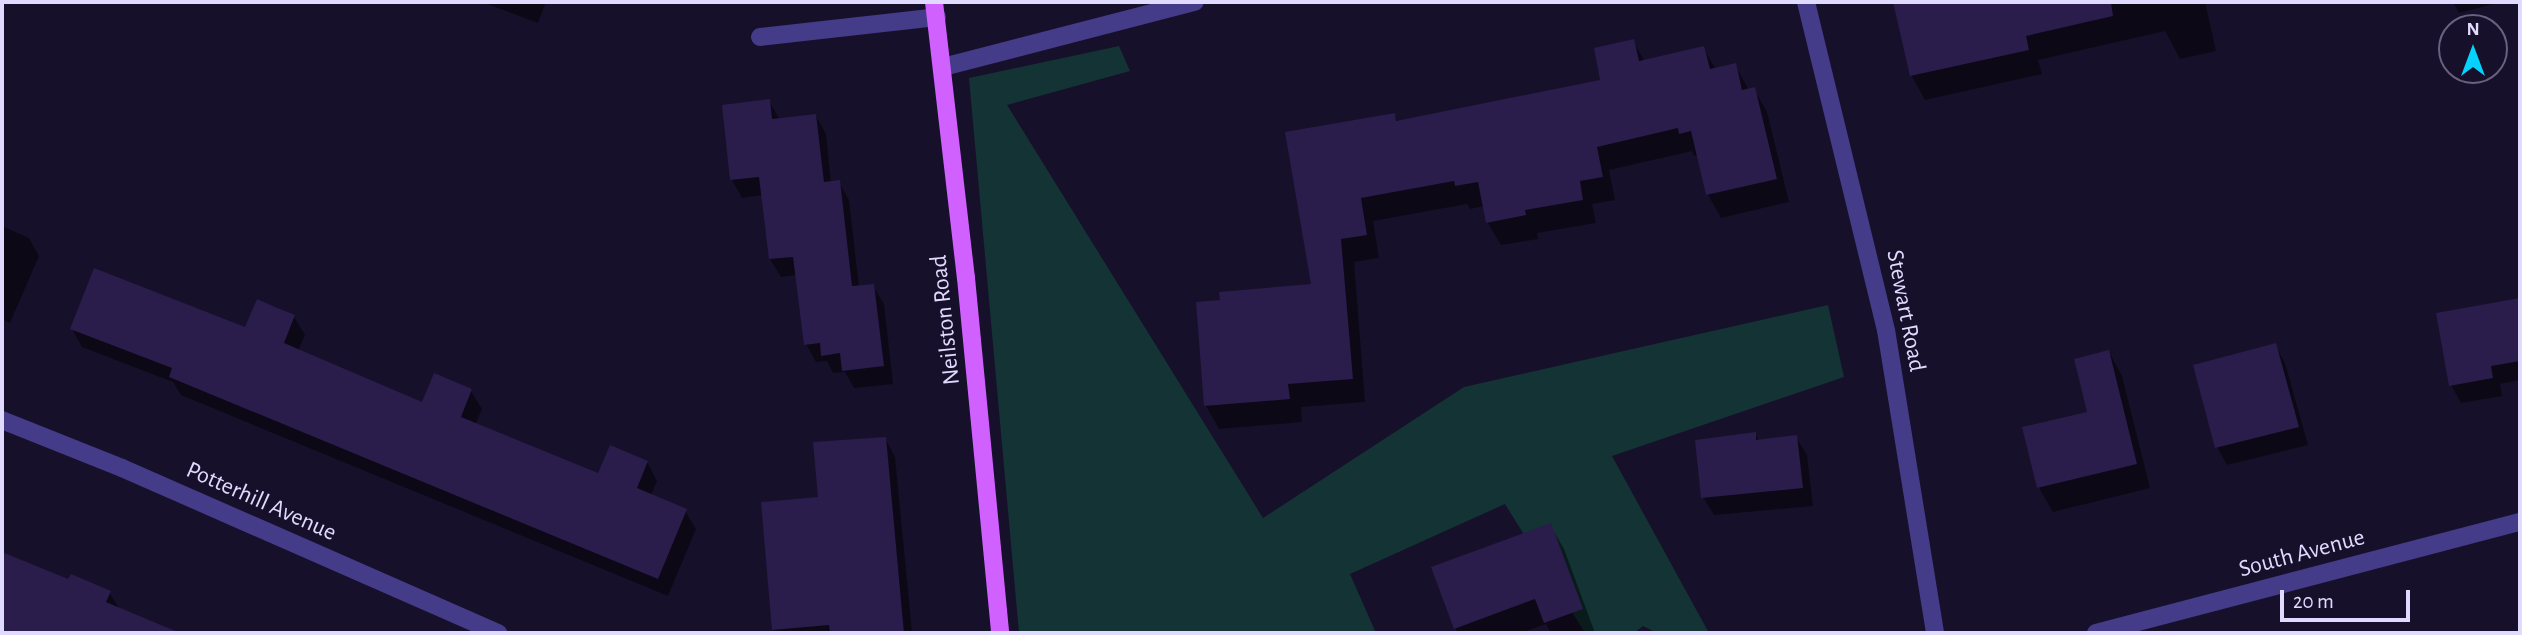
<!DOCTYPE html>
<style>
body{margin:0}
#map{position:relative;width:2522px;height:635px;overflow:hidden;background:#17102a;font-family:"Alegreya Sans",sans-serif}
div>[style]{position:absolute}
.green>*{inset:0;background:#133334}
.shadow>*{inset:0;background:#0007}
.building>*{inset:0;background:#2a1c4b}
.minor>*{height:18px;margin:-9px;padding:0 9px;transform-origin:9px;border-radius:9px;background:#443b89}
.major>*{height:18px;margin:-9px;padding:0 9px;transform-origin:9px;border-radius:9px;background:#d061ff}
span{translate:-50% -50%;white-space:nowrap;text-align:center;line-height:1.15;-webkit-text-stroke:6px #17102a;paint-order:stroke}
.street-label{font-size:24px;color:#e1daff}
.frame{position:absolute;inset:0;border:4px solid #e1daff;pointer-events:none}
.north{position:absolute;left:2438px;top:14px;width:70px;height:70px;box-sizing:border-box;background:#17102a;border:2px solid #68617f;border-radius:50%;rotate:0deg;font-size:19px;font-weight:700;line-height:28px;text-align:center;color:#e1daff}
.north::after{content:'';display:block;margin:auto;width:24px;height:32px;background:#06d2ff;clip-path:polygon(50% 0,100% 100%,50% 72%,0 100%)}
.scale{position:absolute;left:2280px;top:590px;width:130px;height:32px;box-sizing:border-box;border:4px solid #e1daff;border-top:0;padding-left:9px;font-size:21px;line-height:24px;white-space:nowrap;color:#e1daff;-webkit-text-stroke:5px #17102a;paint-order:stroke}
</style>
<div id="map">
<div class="green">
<div style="clip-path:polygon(1119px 46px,1130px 71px,1007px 105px,1263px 518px,1464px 387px,1828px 305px,1844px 377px,1612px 456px,1709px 633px,1657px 633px,1643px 626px,1634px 633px,1585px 633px,1505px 504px,1350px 574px,1376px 633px,1019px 633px,969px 78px)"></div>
</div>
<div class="shadow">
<div style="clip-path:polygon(482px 2px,546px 2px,538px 23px)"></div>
<div style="clip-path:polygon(1895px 2px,2205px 2px,2216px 51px,2180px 59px,2165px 31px,2038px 60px,2042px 74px,1925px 100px,1911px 75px)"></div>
<div style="clip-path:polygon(2453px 2px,2501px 2px,2459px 13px)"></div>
<div style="clip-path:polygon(1633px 41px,1645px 62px,1703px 48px,1716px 69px,1735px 65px,1749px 90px,1754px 89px,1767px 112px,1789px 202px,1721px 218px,1708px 195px,1699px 155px,1694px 156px,1692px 151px,1609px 170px,1615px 200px,1592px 204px,1596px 223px,1537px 233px,1538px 239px,1501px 245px,1487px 222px,1484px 206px,1470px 209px,1467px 204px,1373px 221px,1379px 258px,1354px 262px,1365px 402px,1301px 407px,1302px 422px,1219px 429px,1206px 406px,1198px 303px,1313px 286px,1394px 115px,1398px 122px,1602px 81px)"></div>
<div style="clip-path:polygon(769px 101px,780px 120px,816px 116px,826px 134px,831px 183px,839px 182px,849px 200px,859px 287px,873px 286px,884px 304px,893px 384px,854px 388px,845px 372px,833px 373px,827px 361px,816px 362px,806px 344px,797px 275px,781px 277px,770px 259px,763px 195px,742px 198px,732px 180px)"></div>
<div style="clip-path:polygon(2px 226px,29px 238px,39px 256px,10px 323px,2px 319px)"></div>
<div style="clip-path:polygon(2520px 299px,2520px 380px,2500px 384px,2502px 396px,2461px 403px,2451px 385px,2438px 315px)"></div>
<div style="clip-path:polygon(294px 317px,305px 335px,298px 351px,423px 404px,471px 391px,482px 409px,475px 425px,599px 476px,647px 462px,657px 481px,651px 495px,685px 511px,696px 529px,668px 596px,181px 395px,173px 382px,82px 347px,72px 329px,246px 330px)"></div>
<div style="clip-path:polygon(2275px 345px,2285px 363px,2308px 445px,2227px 465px,2217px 447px)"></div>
<div style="clip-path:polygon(2109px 352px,2122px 376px,2150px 488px,2053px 512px,2039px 488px,2024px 429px,2089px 413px)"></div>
<div style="clip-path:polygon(1755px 434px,1759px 441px,1796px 437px,1807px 455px,1813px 506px,1714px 515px,1703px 497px)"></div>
<div style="clip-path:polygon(885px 438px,895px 457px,912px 633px,776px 633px,774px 629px,820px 499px)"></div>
<div style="clip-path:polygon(1550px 525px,1564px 549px,1595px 633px,1551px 633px,1546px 624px,1521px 633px,1458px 633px,1455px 628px)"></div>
<div style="clip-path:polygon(2px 554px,69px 582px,109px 592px,120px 610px,169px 633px,2px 633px)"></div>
</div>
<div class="building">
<div style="clip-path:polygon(1893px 2px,2111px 2px,2113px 16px,2026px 36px,2029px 50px,1910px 76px)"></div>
<div style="clip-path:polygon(1634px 39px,1639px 61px,1704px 46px,1710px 69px,1736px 63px,1742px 90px,1755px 87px,1777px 179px,1706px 195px,1691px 131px,1679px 134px,1678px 128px,1597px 147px,1603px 177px,1580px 181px,1583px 200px,1525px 210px,1526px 215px,1486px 223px,1478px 182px,1455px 186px,1454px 181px,1361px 198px,1367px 235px,1341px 239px,1353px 379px,1288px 384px,1290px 399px,1204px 406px,1196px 302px,1220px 300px,1219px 292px,1311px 284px,1285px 132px,1395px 113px,1396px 121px,1600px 80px,1594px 48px)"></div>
<div style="clip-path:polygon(770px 99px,772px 119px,816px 114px,824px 182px,840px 180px,852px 286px,874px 284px,884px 366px,842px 371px,840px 353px,821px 356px,820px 343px,804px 345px,793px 257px,769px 259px,759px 177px,730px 180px,722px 105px)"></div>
<div style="clip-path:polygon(94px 268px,245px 327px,257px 299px,275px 307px,295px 315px,284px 343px,422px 402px,434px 373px,472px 389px,461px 417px,598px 473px,610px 445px,648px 461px,637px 488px,687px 509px,658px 579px,169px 377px,172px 368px,70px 329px)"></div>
<div style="clip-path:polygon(2520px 298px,2520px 361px,2491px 366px,2493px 378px,2449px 386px,2436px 313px)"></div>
<div style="clip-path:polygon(2276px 343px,2299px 427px,2215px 448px,2193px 365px)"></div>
<div style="clip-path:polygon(2109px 350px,2137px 464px,2037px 488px,2022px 427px,2087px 412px,2074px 359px)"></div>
<div style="clip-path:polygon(1756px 432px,1756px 440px,1797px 435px,1803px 488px,1701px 498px,1695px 440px)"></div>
<div style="clip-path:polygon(886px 437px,904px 633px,830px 633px,829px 625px,772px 630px,761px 502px,818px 497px,813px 442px)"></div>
<div style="clip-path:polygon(1551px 523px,1583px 609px,1544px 623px,1535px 599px,1454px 629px,1431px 567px)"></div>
<div style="clip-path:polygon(2px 552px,68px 579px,71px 574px,111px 591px,106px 602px,180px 633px,2px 633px)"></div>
</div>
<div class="minor">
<div style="left:1806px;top:2px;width:338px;rotate:76.3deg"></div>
<div style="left:1886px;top:330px;width:307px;rotate:80.8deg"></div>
<div style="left:760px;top:37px;width:178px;rotate:-6.4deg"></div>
<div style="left:943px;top:67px;width:260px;rotate:-14.5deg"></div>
<div style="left:2px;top:420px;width:129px;rotate:21.8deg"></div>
<div style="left:122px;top:468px;width:411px;rotate:23.7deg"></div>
<div style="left:2096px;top:633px;width:438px;rotate:-14.7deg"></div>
</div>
<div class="major">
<div style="left:934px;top:2px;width:278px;rotate:83.4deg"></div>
<div style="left:966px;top:278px;width:357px;rotate:84.5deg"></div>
</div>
<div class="street-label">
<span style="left:1905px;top:311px;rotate:79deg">Stewart Road</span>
<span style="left:946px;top:320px;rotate:-96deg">Neilston Road</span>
<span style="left:261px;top:502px;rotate:24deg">Potterhill Avenue</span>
<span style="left:2302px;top:554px;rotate:-15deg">South Avenue</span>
</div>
<div class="frame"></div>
<div class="north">N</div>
<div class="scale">20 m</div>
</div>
